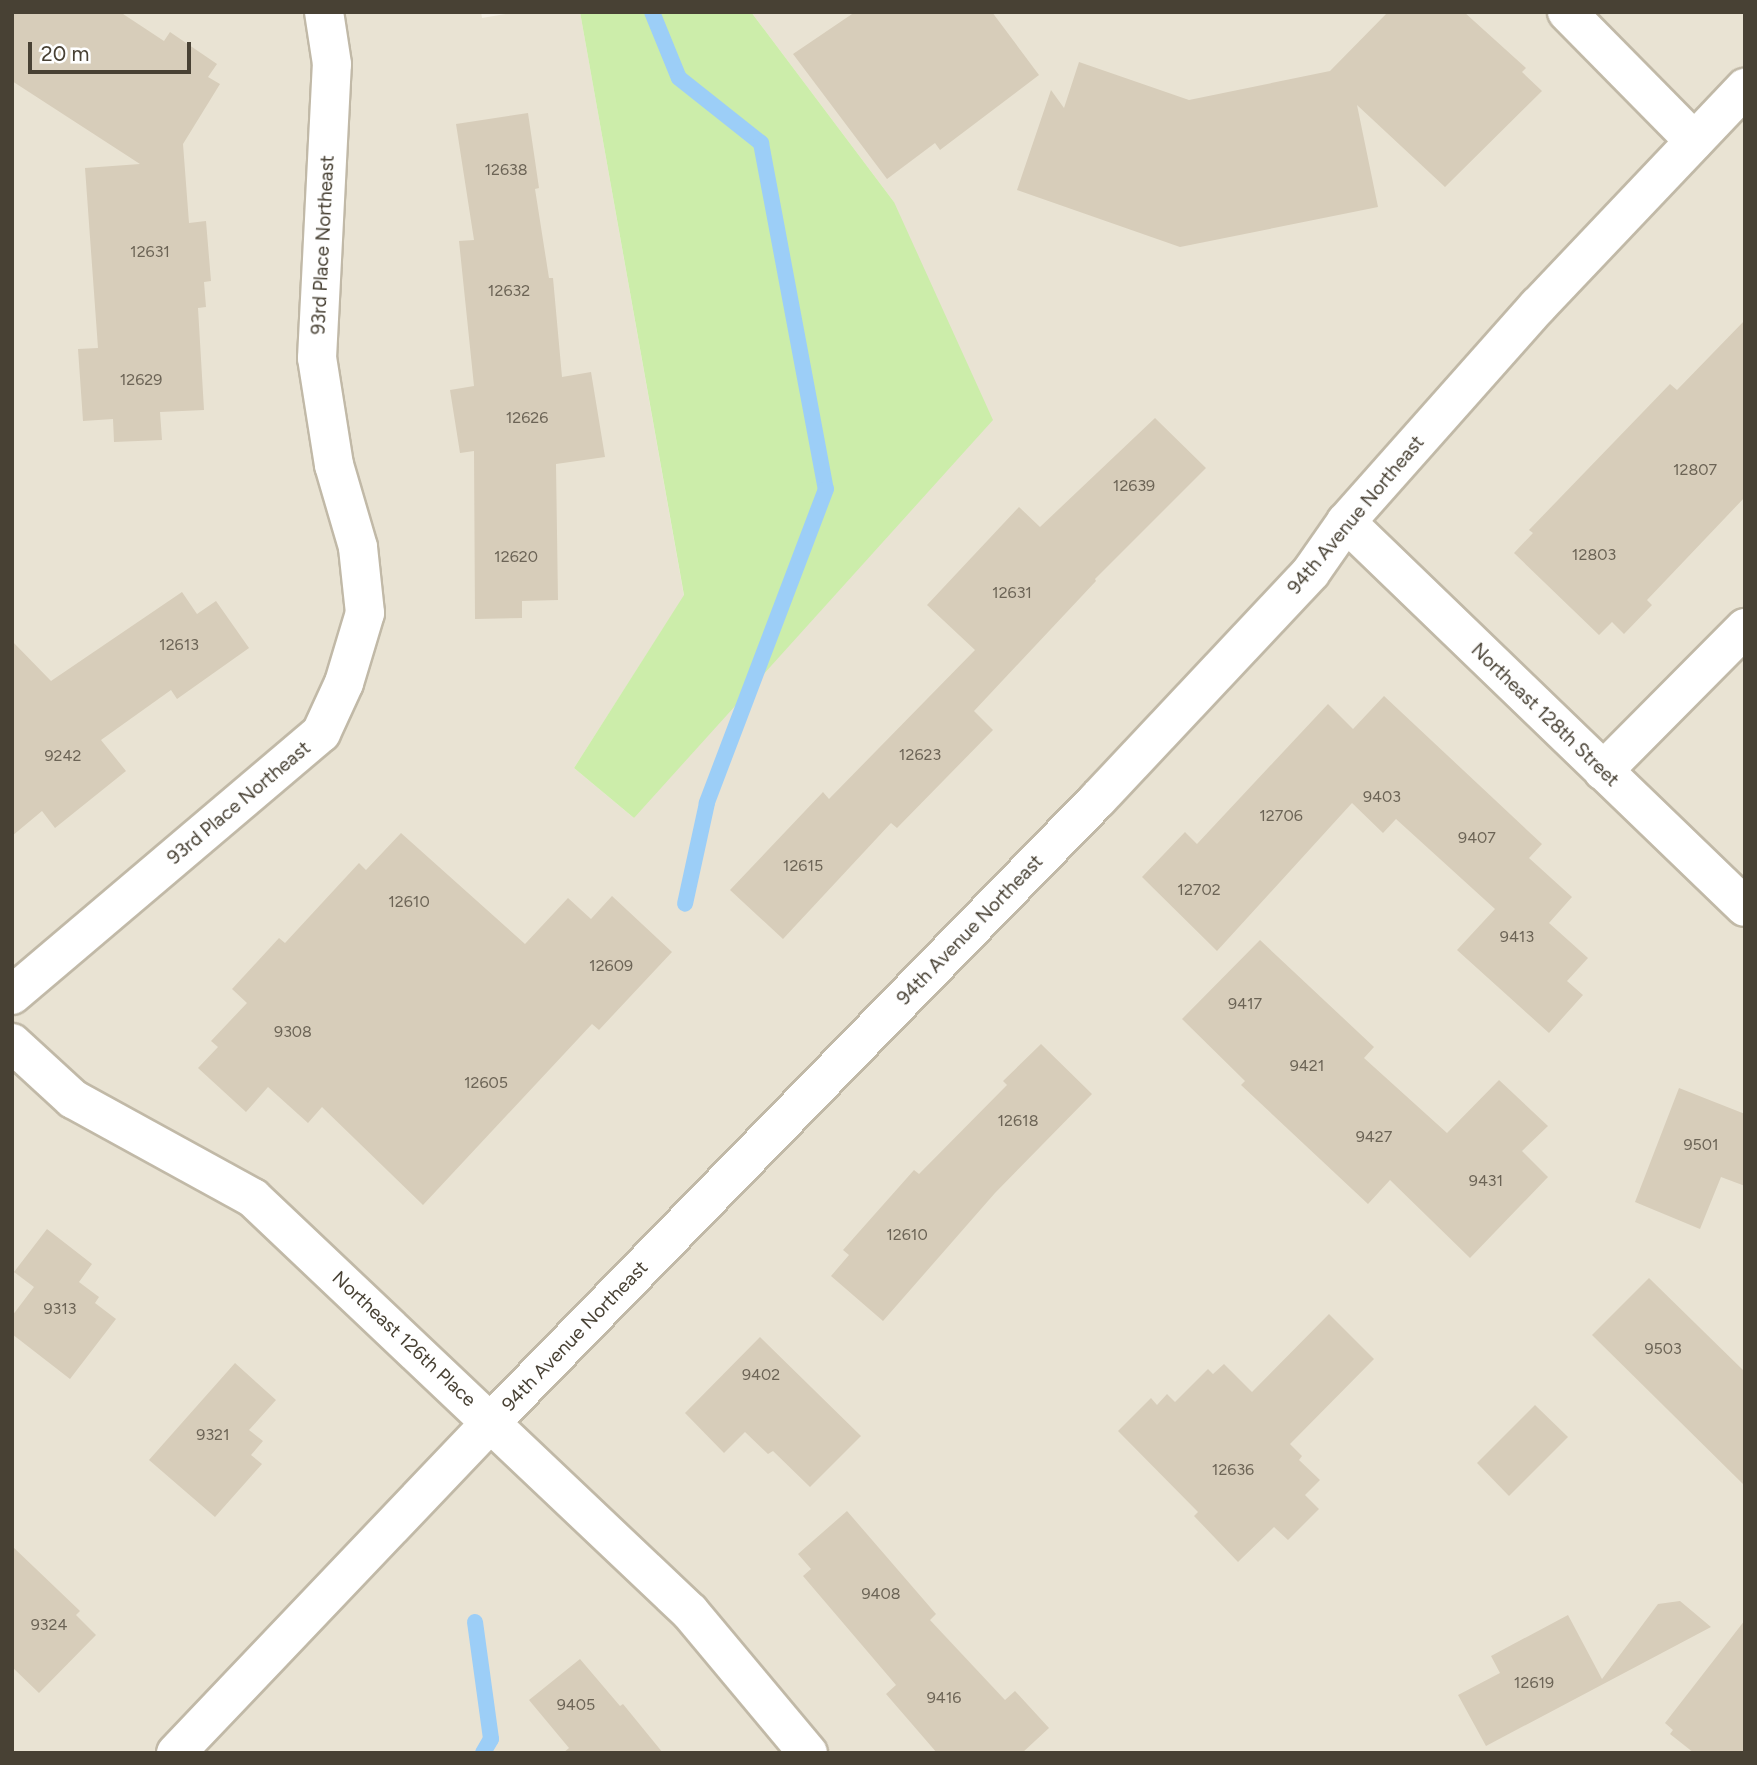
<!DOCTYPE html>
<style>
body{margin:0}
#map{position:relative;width:1757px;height:1765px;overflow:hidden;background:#f4f0e5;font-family:Figtree,sans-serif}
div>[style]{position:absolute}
.residential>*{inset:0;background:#e9e3d3}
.green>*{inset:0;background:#ccedaa}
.stream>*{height:16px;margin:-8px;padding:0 8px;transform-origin:8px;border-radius:8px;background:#9ccef7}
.building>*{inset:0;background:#d7cdba}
.roads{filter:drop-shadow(2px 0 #c1b9a7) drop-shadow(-2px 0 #c1b9a7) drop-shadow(0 2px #c1b9a7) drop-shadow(0 -2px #c1b9a7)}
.minor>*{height:38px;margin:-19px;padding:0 19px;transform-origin:19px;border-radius:19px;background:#fff}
span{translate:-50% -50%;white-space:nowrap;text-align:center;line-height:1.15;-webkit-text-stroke:6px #fff;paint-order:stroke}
.number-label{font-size:16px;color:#6c6456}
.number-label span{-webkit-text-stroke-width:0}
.street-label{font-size:19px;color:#484134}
.frame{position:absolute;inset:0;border:14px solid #484134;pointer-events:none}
.scale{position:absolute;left:28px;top:42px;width:163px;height:32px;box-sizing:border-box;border:4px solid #484134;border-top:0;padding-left:9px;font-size:21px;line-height:24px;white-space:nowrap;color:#484134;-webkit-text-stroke:5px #fff;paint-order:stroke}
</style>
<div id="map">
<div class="residential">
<div style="clip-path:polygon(12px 12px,481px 12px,482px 18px,517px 12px,580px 12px,684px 596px,574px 768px,634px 818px,894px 202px,751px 12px,1745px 12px,1745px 1753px,12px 1753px)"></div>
</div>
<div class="green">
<div style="clip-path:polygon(580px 12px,751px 12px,894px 202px,993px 420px,634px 818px,574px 768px,684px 595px)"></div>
</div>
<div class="stream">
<div style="left:652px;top:12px;width:71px;rotate:67.8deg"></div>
<div style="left:679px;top:78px;width:105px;rotate:38.4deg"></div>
<div style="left:761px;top:143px;width:352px;rotate:79.4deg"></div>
<div style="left:826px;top:489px;width:336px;rotate:110.8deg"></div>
<div style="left:707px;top:803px;width:103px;rotate:102.3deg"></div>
<div style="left:475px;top:1622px;width:118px;rotate:82.2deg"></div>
<div style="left:491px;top:1739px;width:16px;rotate:120deg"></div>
</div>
<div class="building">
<div style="clip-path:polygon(12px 12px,120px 12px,164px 41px,170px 32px,217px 64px,208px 77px,220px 84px,183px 144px,189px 223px,206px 221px,211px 281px,204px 282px,206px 307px,198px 308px,204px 410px,160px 412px,162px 440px,114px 442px,113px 419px,83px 421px,78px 349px,98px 348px,85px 168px,140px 164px,12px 81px)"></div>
<div style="clip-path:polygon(855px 12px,992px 12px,1039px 75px,940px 150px,935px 143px,887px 179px,793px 54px)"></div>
<div style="clip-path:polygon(1388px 12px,1464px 12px,1526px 68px,1522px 72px,1542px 91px,1445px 187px,1357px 105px,1378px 207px,1180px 247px,1017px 190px,1051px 90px,1064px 108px,1079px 62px,1189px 100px,1330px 71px)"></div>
<div style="clip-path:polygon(528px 113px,539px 188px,535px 189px,549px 278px,553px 278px,562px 377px,591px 372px,605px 457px,556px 464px,558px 600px,522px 601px,522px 618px,475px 619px,474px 451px,460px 453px,450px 390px,474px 386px,459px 241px,474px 240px,456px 124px)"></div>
<div style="clip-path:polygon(1745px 320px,1745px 497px,1647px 600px,1652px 605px,1624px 634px,1612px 622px,1599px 635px,1514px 553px,1533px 533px,1529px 530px,1670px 384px,1677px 390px)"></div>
<div style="clip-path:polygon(1155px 418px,1206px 468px,1095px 579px,1096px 581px,974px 711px,993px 730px,897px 828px,891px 823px,783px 939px,730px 890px,823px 792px,829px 799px,975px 650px,927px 605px,1019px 507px,1040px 527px)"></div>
<div style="clip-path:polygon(182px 592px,197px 614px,216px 601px,249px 648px,177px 699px,171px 690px,101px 740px,126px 771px,55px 828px,42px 811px,12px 836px,12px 641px,51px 681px)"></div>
<div style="clip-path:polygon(1384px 696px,1542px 844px,1529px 858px,1572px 897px,1549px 923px,1588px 958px,1567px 981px,1583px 995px,1549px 1033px,1457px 950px,1495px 909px,1396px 819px,1383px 833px,1352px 803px,1217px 951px,1142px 877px,1185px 832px,1197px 844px,1328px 704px,1353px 729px)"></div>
<div style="clip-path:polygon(401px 833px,525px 944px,568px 898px,591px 919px,612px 896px,672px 952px,599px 1030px,592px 1024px,423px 1205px,322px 1107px,308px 1123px,268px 1087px,246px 1112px,198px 1068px,218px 1047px,211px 1041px,247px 1003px,232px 989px,279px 938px,285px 943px,359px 863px,366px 870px)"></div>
<div style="clip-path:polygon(1260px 940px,1374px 1047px,1364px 1058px,1447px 1133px,1499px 1080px,1548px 1126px,1522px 1151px,1548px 1177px,1470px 1258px,1390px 1180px,1368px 1204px,1241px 1085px,1245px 1081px,1182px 1019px)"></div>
<div style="clip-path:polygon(1041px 1044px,1092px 1094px,995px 1193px,883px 1321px,831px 1276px,849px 1255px,843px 1250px,914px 1170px,919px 1174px,1007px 1085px,1003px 1081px)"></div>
<div style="clip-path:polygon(1679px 1088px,1745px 1114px,1745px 1186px,1721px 1177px,1700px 1229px,1635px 1202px)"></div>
<div style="clip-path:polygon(47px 1229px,92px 1264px,79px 1282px,99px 1297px,95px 1303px,116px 1319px,70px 1379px,12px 1334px,12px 1316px,34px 1287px,14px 1272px)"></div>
<div style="clip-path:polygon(1649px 1278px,1745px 1372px,1745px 1486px,1592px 1335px)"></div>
<div style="clip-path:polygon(1329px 1314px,1374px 1359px,1290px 1444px,1302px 1456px,1299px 1460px,1320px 1480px,1305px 1495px,1319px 1509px,1288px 1540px,1274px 1527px,1238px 1562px,1194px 1516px,1198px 1512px,1118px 1431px,1151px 1398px,1157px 1405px,1167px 1394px,1175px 1402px,1208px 1369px,1213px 1374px,1224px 1364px,1252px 1392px)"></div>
<div style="clip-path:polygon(760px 1337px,861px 1436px,810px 1487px,773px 1451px,768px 1454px,745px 1432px,724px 1453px,685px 1413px)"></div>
<div style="clip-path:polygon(235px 1363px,276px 1400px,249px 1430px,263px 1441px,251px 1455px,262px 1464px,215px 1517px,149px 1460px)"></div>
<div style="clip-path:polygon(1535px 1405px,1568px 1437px,1509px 1496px,1477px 1463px)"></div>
<div style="clip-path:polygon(847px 1511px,936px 1614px,930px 1620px,1005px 1700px,1015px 1691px,1049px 1728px,1022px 1753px,937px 1753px,886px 1694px,896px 1685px,803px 1576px,811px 1569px,798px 1554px)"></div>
<div style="clip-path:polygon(12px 1546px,80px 1611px,76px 1615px,96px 1635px,39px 1693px,12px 1667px)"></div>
<div style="clip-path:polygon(1680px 1601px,1711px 1627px,1486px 1746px,1458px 1695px,1500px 1673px,1491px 1656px,1568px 1615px,1602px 1679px,1658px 1604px)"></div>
<div style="clip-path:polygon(1745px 1620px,1745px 1753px,1694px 1753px,1670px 1734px,1673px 1730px,1665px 1723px)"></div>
<div style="clip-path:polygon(580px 1659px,620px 1706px,623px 1704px,663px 1753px,563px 1753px,569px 1748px,529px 1700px)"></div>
</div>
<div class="roads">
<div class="minor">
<div style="left:1567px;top:12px;width:181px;rotate:45.4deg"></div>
<div style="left:1346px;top:522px;width:554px;rotate:43.98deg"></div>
<div style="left:1603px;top:771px;width:202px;rotate:-45.2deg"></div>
<div style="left:12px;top:995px;width:405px;rotate:-40.3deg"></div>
<div style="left:321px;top:733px;width:55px;rotate:-65.3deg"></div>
<div style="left:344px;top:683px;width:73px;rotate:-73.3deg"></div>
<div style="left:365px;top:613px;width:66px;rotate:-96.1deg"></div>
<div style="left:358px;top:547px;width:85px;rotate:-106.3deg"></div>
<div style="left:334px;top:465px;width:108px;rotate:-99deg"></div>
<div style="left:317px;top:358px;width:294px;rotate:-87.1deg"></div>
<div style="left:332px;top:64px;width:53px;rotate:-98.7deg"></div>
<div style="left:12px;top:1043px;width:83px;rotate:42.6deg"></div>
<div style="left:73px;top:1099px;width:205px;rotate:28.8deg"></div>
<div style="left:253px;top:1198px;width:602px;rotate:43.45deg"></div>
<div style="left:690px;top:1612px;width:184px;rotate:50.1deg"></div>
<div style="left:176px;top:1753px;width:458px;rotate:-46.4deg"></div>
<div style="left:492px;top:1421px;width:868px;rotate:-45.75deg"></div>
<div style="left:1098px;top:799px;width:311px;rotate:-46.8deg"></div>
<div style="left:1311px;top:572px;width:61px;rotate:-55deg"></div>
<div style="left:1346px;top:522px;width:289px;rotate:-48.4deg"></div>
<div style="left:1538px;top:306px;width:301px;rotate:-46.5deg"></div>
</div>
</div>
<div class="number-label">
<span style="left:506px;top:170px">12638</span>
<span style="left:150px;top:252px">12631</span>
<span style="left:509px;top:291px">12632</span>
<span style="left:141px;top:380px">12629</span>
<span style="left:527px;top:418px">12626</span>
<span style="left:1695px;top:470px">12807</span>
<span style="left:1134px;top:486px">12639</span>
<span style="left:1594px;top:555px">12803</span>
<span style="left:516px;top:557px">12620</span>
<span style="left:1012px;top:593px">12631</span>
<span style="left:179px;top:645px">12613</span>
<span style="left:920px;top:755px">12623</span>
<span style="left:63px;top:756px">9242</span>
<span style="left:1382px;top:797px">9403</span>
<span style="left:1281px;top:816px">12706</span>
<span style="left:1477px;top:838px">9407</span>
<span style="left:803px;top:866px">12615</span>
<span style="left:1199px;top:890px">12702</span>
<span style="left:409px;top:902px">12610</span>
<span style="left:1517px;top:937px">9413</span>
<span style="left:611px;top:966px">12609</span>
<span style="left:1245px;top:1004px">9417</span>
<span style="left:293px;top:1032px">9308</span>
<span style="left:1307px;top:1066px">9421</span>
<span style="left:486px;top:1083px">12605</span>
<span style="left:1018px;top:1121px">12618</span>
<span style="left:1374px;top:1137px">9427</span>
<span style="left:1701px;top:1145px">9501</span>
<span style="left:1486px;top:1181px">9431</span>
<span style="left:907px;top:1235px">12610</span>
<span style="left:60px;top:1309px">9313</span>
<span style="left:1663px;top:1349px">9503</span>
<span style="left:761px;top:1375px">9402</span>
<span style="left:213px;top:1435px">9321</span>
<span style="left:1233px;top:1470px">12636</span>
<span style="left:881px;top:1594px">9408</span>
<span style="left:49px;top:1625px">9324</span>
<span style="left:1534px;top:1683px">12619</span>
<span style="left:944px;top:1698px">9416</span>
<span style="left:576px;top:1705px">9405</span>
</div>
<div class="street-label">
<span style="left:323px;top:245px;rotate:-87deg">93rd Place Northeast</span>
<span style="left:1356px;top:515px;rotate:-50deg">94th Avenue Northeast</span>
<span style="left:1545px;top:715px;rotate:44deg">Northeast 128th Street</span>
<span style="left:239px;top:803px;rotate:-40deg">93rd Place Northeast</span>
<span style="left:970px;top:930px;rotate:-46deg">94th Avenue Northeast</span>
<span style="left:575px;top:1336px;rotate:-46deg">94th Avenue Northeast</span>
<span style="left:404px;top:1339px;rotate:43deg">Northeast 126th Place</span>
</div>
<div class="frame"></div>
<div class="scale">20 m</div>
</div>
